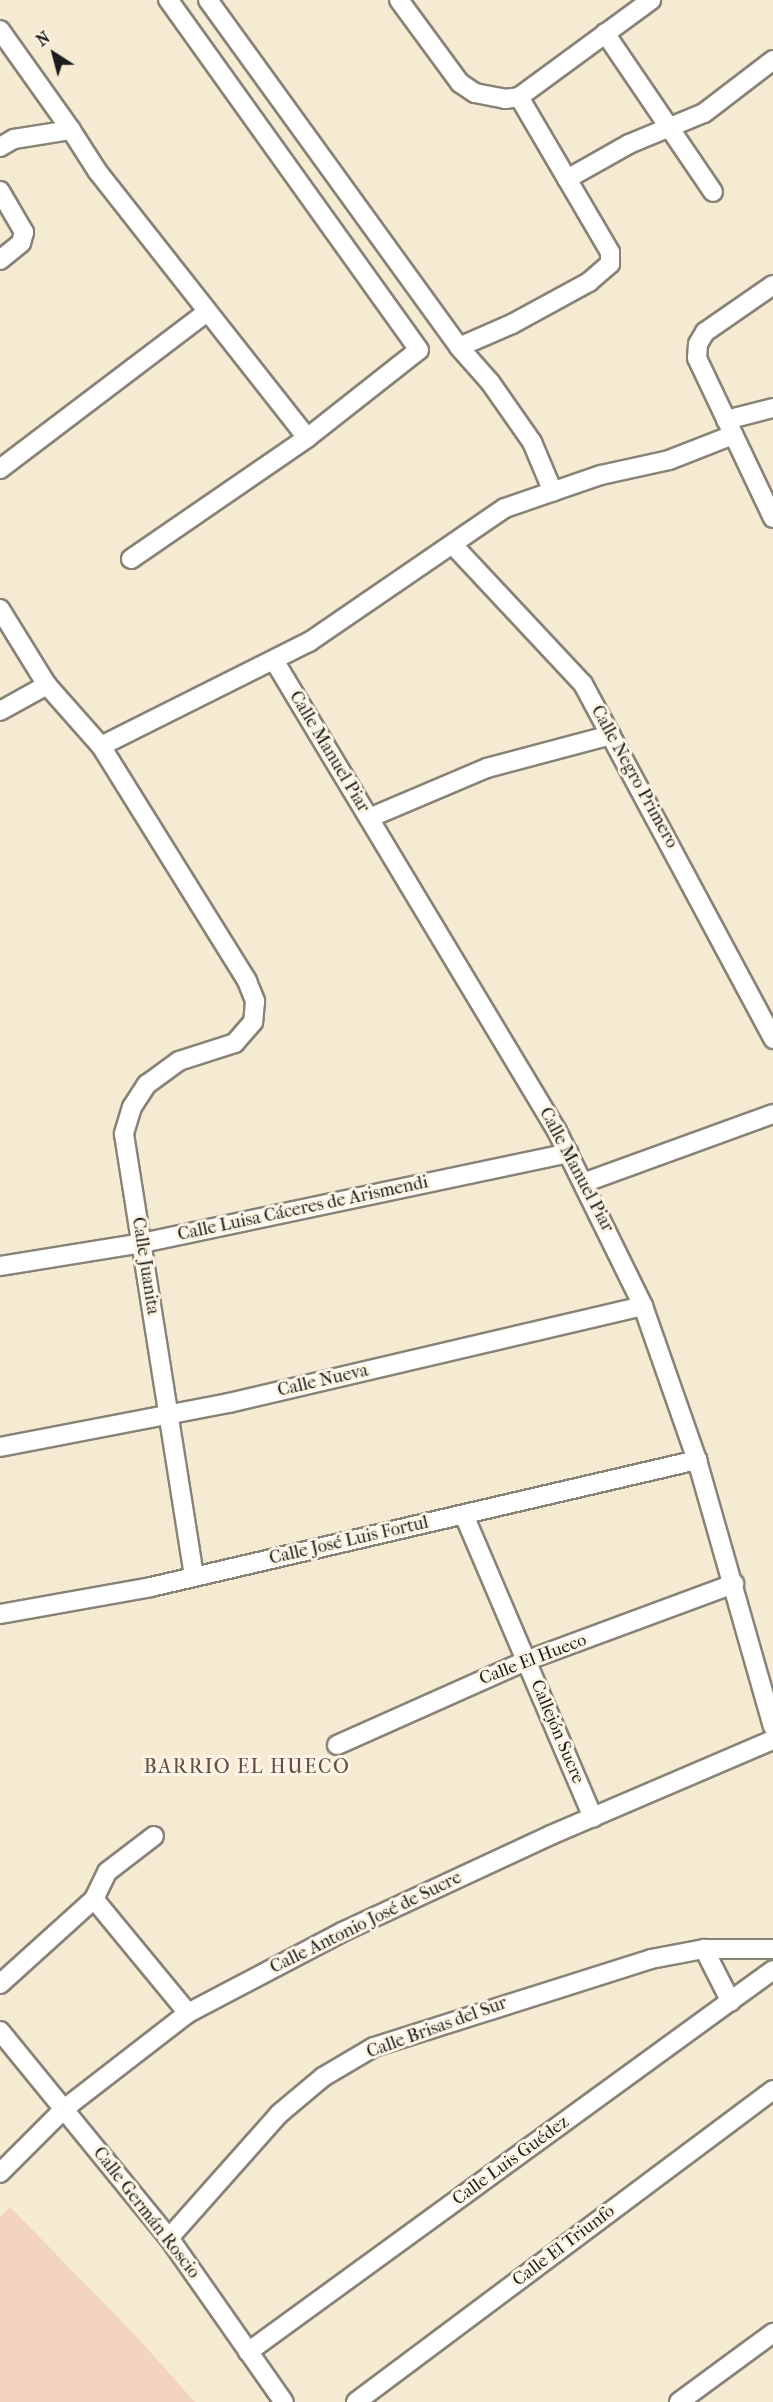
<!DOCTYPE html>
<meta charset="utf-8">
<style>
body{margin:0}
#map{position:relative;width:773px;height:2402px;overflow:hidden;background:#f5ead2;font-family:"IM FELL French Canon",serif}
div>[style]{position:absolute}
.built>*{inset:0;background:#f3d4bf}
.roads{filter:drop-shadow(2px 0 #888377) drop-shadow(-2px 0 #888377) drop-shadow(0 2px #888377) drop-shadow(0 -2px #888377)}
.minor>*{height:18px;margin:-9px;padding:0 9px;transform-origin:9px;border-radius:9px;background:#fff}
span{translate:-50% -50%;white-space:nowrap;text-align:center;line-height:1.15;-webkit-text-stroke:6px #fcf5e5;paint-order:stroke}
.street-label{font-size:18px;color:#1c1c1c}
.neighbourhood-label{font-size:20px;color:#634f48;letter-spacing:1.5px}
.north{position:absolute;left:24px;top:24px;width:60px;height:60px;-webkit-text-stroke:4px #fcf5e5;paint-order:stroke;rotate:324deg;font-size:16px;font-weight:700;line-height:24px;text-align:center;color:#1c1c1c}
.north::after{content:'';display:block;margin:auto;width:21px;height:27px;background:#1c1c1c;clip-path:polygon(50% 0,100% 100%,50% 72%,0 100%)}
</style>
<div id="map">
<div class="built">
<div style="clip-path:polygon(10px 2207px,134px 2334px,195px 2402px,0 2402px,0 2217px)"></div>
</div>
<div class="roads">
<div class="minor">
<div style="left:208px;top:0;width:428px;rotate:54.1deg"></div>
<div style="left:459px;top:347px;width:47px;rotate:48.5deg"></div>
<div style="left:490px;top:382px;width:73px;rotate:55deg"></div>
<div style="left:532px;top:442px;width:54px;rotate:67.2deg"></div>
<div style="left:399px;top:0;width:103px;rotate:53.7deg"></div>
<div style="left:460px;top:83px;width:18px;rotate:34deg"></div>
<div style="left:475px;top:93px;width:31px;rotate:11deg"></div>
<div style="left:505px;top:99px;width:14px;rotate:-8deg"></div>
<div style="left:519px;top:97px;width:164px;rotate:-36.3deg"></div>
<div style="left:0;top:30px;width:123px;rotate:54.6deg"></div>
<div style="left:605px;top:33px;width:192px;rotate:55.8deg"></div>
<div style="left:0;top:147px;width:16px;rotate:-30deg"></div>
<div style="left:14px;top:139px;width:58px;rotate:-9deg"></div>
<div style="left:71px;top:130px;width:50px;rotate:57.3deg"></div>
<div style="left:98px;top:172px;width:338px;rotate:51.8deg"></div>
<div style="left:567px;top:179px;width:71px;rotate:-29.4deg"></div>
<div style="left:629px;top:144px;width:81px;rotate:-22.5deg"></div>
<div style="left:704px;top:113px;width:87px;rotate:-37.5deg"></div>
<div style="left:0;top:191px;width:48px;rotate:59.7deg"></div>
<div style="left:24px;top:232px;width:11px;rotate:105deg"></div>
<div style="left:21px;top:243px;width:27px;rotate:141deg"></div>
<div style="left:773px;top:285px;width:83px;rotate:145.3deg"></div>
<div style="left:705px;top:332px;width:14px;rotate:120deg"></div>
<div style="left:698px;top:344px;width:14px;rotate:94deg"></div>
<div style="left:697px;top:358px;width:177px;rotate:64.6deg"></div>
<div style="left:459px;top:347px;width:58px;rotate:-23.5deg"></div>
<div style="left:512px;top:324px;width:88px;rotate:-28.6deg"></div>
<div style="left:589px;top:282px;width:28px;rotate:-41deg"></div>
<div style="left:610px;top:264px;width:12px;rotate:-90deg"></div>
<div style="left:610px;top:252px;width:180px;rotate:-120.4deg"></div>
<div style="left:726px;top:420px;width:49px;rotate:-14.3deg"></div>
<div style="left:0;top:469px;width:260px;rotate:-37.2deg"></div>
<div style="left:453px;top:545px;width:190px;rotate:46.9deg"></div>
<div style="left:583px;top:684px;width:403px;rotate:61.8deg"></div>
<div style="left:131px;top:559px;width:214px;rotate:-34.5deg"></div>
<div style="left:307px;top:438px;width:142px;rotate:-38.2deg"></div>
<div style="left:419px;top:350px;width:431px;rotate:-125.6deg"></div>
<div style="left:0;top:609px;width:89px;rotate:58.3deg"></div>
<div style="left:47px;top:685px;width:81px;rotate:48.5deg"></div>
<div style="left:101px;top:746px;width:277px;rotate:58.1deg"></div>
<div style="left:247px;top:981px;width:22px;rotate:68deg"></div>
<div style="left:255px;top:1001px;width:21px;rotate:95deg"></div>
<div style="left:253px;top:1022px;width:28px;rotate:131deg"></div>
<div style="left:235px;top:1043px;width:59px;rotate:162.2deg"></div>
<div style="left:179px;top:1061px;width:39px;rotate:144deg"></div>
<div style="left:147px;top:1084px;width:27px;rotate:123deg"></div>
<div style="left:132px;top:1107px;width:28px;rotate:107deg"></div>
<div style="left:124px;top:1134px;width:448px;rotate:81deg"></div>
<div style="left:275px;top:662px;width:547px;rotate:58.98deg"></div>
<div style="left:557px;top:1131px;width:195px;rotate:63.8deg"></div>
<div style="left:643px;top:1306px;width:163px;rotate:70.7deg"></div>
<div style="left:697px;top:1460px;width:277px;rotate:74.1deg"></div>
<div style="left:0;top:711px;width:54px;rotate:-29deg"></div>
<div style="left:101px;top:746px;width:233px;rotate:-26.6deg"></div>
<div style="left:309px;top:642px;width:237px;rotate:-34.4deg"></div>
<div style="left:505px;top:508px;width:102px;rotate:-19deg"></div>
<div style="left:601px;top:475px;width:70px;rotate:-12.4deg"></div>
<div style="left:669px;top:460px;width:69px;rotate:-21.3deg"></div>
<div style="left:369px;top:818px;width:128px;rotate:-23deg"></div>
<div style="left:487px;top:768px;width:128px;rotate:-14.9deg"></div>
<div style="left:586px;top:1182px;width:199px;rotate:-20deg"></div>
<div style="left:0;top:1266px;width:144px;rotate:-9.2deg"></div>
<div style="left:142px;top:1243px;width:436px;rotate:-11.9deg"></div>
<div style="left:0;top:1447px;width:233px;rotate:-10.9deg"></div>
<div style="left:229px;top:1403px;width:425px;rotate:-13.2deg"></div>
<div style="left:464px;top:1515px;width:329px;rotate:66.9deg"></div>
<div style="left:0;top:1614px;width:153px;rotate:-10.1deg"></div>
<div style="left:151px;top:1587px;width:561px;rotate:-13.09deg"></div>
<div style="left:337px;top:1745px;width:209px;rotate:-24deg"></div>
<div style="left:528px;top:1660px;width:220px;rotate:-20.3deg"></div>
<div style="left:94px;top:1899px;width:148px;rotate:50.5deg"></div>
<div style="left:704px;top:1949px;width:59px;rotate:63deg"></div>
<div style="left:0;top:1984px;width:127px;rotate:-42.1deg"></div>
<div style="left:94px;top:1899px;width:30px;rotate:-64deg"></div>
<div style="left:107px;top:1872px;width:59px;rotate:-37.5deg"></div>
<div style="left:0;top:2031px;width:267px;rotate:50.8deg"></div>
<div style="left:169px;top:2238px;width:200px;rotate:55deg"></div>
<div style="left:0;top:2173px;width:91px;rotate:-45deg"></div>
<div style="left:64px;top:2109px;width:157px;rotate:-37.7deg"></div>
<div style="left:188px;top:2013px;width:174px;rotate:-27.7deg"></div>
<div style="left:342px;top:1932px;width:230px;rotate:-24.9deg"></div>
<div style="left:551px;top:1835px;width:241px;rotate:-23.2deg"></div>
<div style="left:169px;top:2238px;width:166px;rotate:-48.4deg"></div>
<div style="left:279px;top:2114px;width:57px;rotate:-40.1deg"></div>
<div style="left:323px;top:2077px;width:59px;rotate:-30.5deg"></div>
<div style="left:374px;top:2047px;width:291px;rotate:-17.6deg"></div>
<div style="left:651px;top:1959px;width:54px;rotate:-10.7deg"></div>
<div style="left:704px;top:1949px;width:69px"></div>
<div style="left:248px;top:2352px;width:649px;rotate:-36.04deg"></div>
<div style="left:356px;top:2402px;width:521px;rotate:-36.8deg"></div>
<div style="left:679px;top:2402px;width:117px;rotate:-36.3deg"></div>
</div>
</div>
<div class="street-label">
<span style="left:329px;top:752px;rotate:59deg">Calle Manuel Piar</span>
<span style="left:634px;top:777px;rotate:61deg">Calle Negro Primero</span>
<span style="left:576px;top:1170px;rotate:62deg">Calle Manuel Piar</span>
<span style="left:303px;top:1209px;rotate:-12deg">Calle Luisa Cáceres de Arismendi</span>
<span style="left:145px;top:1266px;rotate:81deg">Calle Juanita</span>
<span style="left:323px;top:1381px;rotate:-13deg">Calle Nueva</span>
<span style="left:349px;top:1541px;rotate:-13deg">Calle José Luis Fortul</span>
<span style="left:533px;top:1660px;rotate:-21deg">Calle El Hueco</span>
<span style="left:557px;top:1732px;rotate:67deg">Callejón Sucre</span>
<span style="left:366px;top:1923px;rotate:-26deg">Calle Antonio José de Sucre</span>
<span style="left:437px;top:2028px;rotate:-20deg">Calle Brisas del Sur</span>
<span style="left:511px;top:2161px;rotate:-36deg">Calle Luis Guédez</span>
<span style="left:146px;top:2213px;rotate:52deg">Calle Germán Roscio</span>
<span style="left:564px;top:2246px;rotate:-37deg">Calle El Triunfo</span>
</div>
<div class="neighbourhood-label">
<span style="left:247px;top:1766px">BARRIO EL HUECO</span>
</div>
<div class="north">N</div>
</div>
